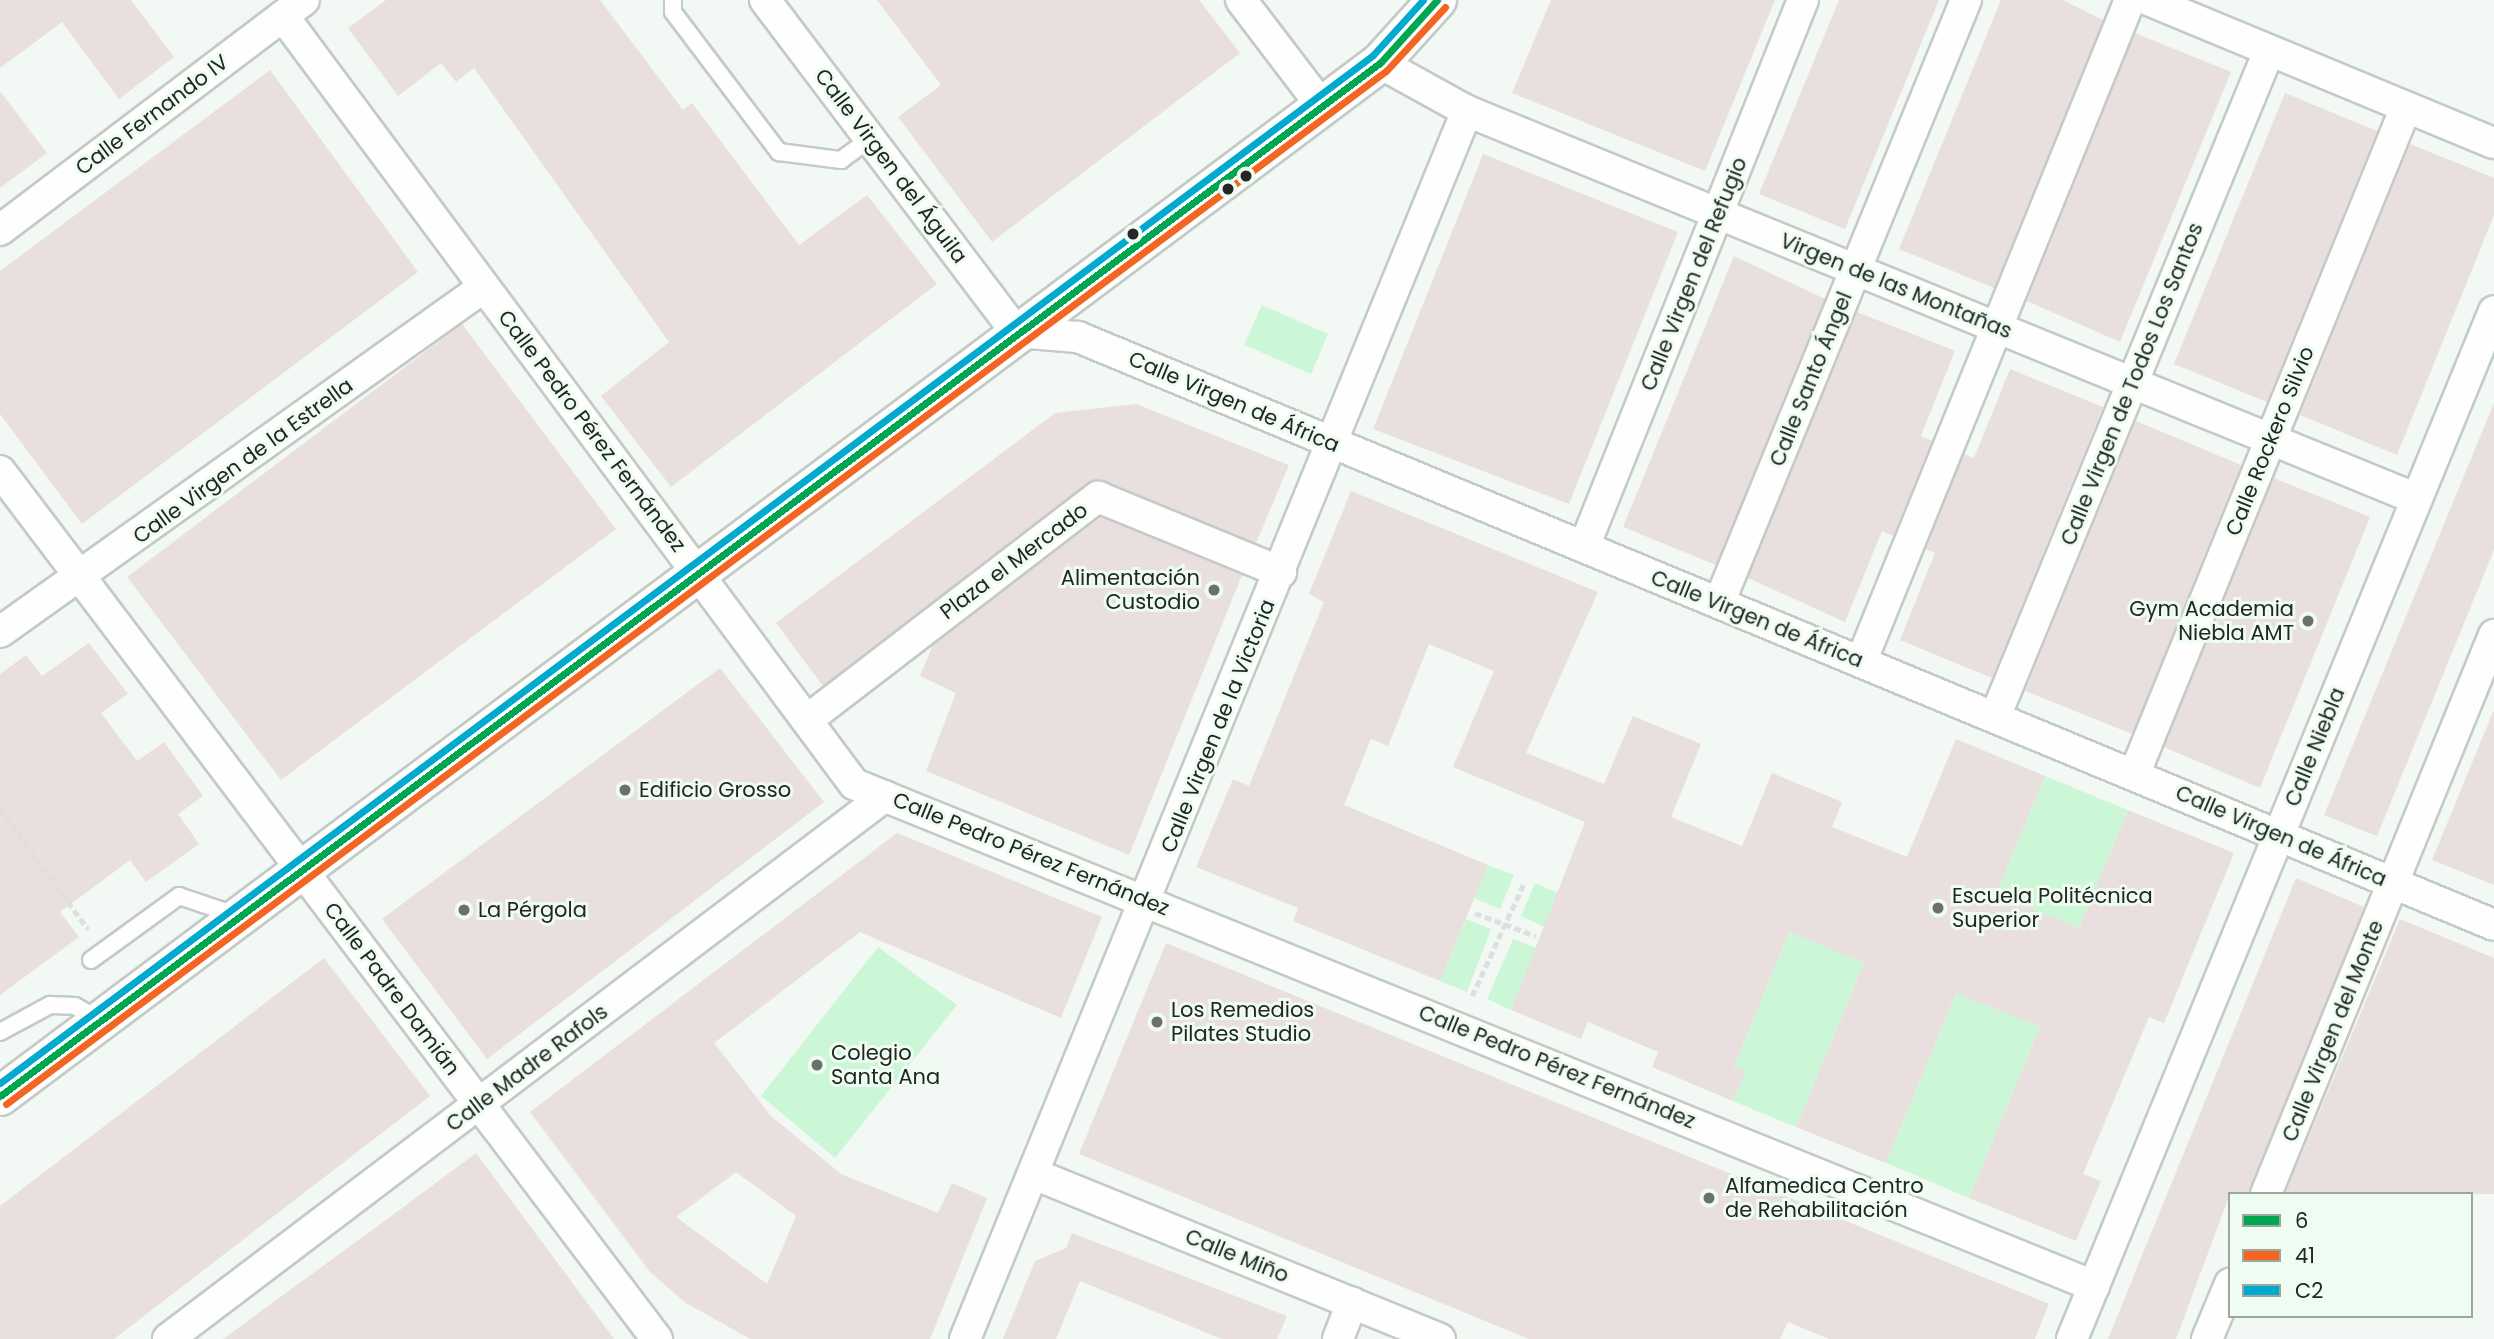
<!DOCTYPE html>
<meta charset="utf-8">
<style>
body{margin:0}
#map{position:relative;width:2494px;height:1339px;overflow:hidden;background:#f2f8f3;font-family:Poppins,sans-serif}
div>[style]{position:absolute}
.green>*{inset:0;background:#ccf7d6}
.building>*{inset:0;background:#e9dfdf}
.path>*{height:4.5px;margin-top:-2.25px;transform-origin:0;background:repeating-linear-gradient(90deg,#dedfde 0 7px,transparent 0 10.5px)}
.roads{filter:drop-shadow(2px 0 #c4cac5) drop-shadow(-2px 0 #c4cac5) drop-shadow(0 2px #c4cac5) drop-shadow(0 -2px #c4cac5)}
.lane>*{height:16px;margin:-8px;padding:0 8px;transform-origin:8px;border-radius:8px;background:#fdfefd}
.street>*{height:30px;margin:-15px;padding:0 15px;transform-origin:15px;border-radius:15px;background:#fdfefd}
.secondary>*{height:38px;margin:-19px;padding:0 19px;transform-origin:19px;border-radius:19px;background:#fdfefd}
.bus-1>*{height:7px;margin:-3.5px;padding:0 3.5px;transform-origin:3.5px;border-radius:3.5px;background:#00a651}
.bus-2>*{height:7px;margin:-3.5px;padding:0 3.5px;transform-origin:3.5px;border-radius:3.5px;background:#f26522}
.bus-3>*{height:7px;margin:-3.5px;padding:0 3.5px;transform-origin:3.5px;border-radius:3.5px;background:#00a9ce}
.dots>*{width:19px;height:19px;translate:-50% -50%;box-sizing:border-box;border:4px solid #eefcf1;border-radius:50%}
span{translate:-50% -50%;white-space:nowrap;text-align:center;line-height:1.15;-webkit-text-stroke:6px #eefcf1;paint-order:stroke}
.street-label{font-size:21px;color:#222723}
.poi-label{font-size:21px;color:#222723}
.right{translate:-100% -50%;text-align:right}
.left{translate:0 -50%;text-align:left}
.legend{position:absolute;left:2228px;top:1192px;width:245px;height:126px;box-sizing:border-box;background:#eefcf1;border:2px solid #9ca79f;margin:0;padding:9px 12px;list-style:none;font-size:21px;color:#222723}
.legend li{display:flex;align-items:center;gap:14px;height:35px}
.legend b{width:35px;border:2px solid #9ca79f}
</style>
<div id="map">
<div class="green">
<div style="clip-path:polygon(1262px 305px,1328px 334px,1311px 374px,1244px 345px)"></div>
<div style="clip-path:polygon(2045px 776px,2128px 810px,2079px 928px,1996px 894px)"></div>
<div style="clip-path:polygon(1488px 865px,1514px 875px,1500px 909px,1474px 898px)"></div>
<div style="clip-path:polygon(1535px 883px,1560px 894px,1545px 927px,1521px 916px)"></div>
<div style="clip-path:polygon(1466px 919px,1491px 929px,1467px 992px,1440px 981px)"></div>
<div style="clip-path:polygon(1789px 932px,1864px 963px,1796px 1127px,1733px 1101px,1745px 1072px,1734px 1067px)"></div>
<div style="clip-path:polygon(1513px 939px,1537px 948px,1511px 1010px,1487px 999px)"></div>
<div style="clip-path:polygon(878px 947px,957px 1005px,835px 1158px,761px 1096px)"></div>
<div style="clip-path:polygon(1956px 993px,2040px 1027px,1969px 1198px,1886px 1163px)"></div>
</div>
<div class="building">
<div style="clip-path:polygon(0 0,131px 0,174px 57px,119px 99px,62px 22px,0 68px)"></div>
<div style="clip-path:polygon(386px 0,600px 0,683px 110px,692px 103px,799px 245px,867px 195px,937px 284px,671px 487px,601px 396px,669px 342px,474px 68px,456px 82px,441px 63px,398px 96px,348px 28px)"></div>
<div style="clip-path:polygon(877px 0,1199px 0,1240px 53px,992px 242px,898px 117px,941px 85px)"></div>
<div style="clip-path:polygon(1551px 0,1775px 0,1705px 171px,1512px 93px)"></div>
<div style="clip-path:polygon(1839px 0,1939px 0,1845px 229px,1759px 194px)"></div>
<div style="clip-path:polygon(2001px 0,2063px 0,2103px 20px,1994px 288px,1899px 249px)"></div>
<div style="clip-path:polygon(2135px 33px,2231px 72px,2120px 342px,2027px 301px)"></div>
<div style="clip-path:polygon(270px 70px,418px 272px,82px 524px,0 414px,0 271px)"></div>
<div style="clip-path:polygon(0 91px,47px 153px,0 188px)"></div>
<div style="clip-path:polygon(2285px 93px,2377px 131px,2267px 402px,2174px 364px)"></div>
<div style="clip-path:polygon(2410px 144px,2494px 178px,2494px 215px,2397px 455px,2300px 415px)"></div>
<div style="clip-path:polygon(1483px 154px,1678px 232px,1569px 504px,1373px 429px)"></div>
<div style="clip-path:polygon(1734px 256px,1825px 299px,1716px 565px,1623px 527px)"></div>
<div style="clip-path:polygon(1857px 312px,1955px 351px,1921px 436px,1932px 441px,1893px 536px,1882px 531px,1845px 622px,1748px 578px)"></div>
<div style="clip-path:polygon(462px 324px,616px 529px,281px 780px,127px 577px)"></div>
<div style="clip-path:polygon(2010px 369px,2103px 407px,1992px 678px,1900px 640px,1935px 553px,1926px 549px,1964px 454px,1974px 458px)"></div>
<div style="clip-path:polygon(2494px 403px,2494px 550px,2377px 836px,2324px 815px)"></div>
<div style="clip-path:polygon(1136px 404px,1289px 465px,1256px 543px,1095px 480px,823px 686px,776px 623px,1055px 413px)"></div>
<div style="clip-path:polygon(2136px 421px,2241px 465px,2132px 734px,2025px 691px)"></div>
<div style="clip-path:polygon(2274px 478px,2370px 517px,2260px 788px,2164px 747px)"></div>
<div style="clip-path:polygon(1351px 491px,1598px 592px,1526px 753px,1604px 784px,1633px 716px,1701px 744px,1671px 817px,1742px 846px,1772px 773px,1842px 802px,1832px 827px,1907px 857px,1956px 739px,2045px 776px,1996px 894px,2079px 928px,2128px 810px,2234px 853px,2164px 1023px,2149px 1017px,2083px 1174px,2101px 1181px,2076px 1241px,1969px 1198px,2040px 1027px,1956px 993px,1886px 1163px,1796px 1127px,1864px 963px,1789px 932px,1734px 1067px,1746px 1072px,1733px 1101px,1652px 1067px,1658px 1052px,1588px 1022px,1581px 1039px,1511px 1010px,1585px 822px,1453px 767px,1494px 671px,1429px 644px,1388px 746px,1371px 739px,1344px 805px,1488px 865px,1440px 981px,1293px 921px,1298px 908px,1196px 867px,1233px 779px,1249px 786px,1324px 602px,1309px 594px)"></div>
<div style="clip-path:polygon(1101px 517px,1242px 575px,1129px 855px,926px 771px,956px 693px,920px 676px,933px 645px)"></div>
<div style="clip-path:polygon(89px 643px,128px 694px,101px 713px,137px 761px,164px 742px,203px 796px,178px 814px,199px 844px,146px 882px,130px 860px,60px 912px,79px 937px,0 995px,0 674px,26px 655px,42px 676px)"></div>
<div style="clip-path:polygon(720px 668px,824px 802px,487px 1059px,382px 919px)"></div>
<div style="clip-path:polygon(2493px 712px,2494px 712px,2494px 885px,2432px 860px)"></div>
<div style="clip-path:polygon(evenodd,897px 833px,1102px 917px,1061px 1018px,860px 932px,714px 1043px,771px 1116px,841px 1174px,938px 1213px,952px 1183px,987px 1198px,930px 1339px,750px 1339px,686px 1303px,650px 1272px,530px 1112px,897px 833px,736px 1172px,796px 1216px,767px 1284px,676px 1217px,736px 1172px)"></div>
<div style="clip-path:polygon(2296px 878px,2364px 907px,2249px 1194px,2230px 1194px,2176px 1339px,2108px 1339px)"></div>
<div style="clip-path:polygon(2400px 919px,2494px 958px,2494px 1194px,2285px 1194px)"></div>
<div style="clip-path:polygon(1166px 943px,2049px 1304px,2035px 1339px,1829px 1339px,1788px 1322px,1780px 1339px,1529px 1339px,1079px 1154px)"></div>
<div style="clip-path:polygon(324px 958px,430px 1096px,114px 1339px,0 1339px,0 1206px)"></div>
<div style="clip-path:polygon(476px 1153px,614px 1339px,223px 1339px,405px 1206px)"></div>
<div style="clip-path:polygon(1072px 1233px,1287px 1316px,1277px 1339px,1222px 1339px,1080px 1281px,1056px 1339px,1003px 1339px,1035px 1261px,1066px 1248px)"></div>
</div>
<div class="path">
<div style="left:0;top:808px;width:150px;rotate:54deg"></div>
<div style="left:1475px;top:913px;width:65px;rotate:20.7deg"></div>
<div style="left:1472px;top:996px;width:124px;rotate:-65.3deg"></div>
</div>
<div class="roads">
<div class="lane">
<div style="left:673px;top:0;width:12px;rotate:90deg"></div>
<div style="left:673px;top:12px;width:176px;rotate:52.9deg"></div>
<div style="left:779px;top:152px;width:63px;rotate:7.4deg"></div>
<div style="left:841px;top:160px;width:36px;rotate:-36deg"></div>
<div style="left:91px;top:960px;width:109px;rotate:-36deg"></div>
<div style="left:179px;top:896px;width:62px;rotate:18.7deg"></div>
<div style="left:0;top:1032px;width:57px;rotate:-28.4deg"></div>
<div style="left:50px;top:1005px;width:25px;rotate:2deg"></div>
<div style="left:75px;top:1006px;width:28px;rotate:30deg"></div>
</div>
<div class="street">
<div style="left:765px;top:0;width:416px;rotate:52.9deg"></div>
<div style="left:1016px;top:332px;width:62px;rotate:4.6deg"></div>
<div style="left:1078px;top:337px;width:1533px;rotate:22.55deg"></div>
<div style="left:1241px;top:0;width:132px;rotate:52.7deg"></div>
<div style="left:2148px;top:0;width:374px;rotate:22.5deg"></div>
<div style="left:283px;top:16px;width:957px;rotate:53.37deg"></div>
<div style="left:854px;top:784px;width:1338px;rotate:22.04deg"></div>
<div style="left:1380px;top:63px;width:99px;rotate:28.9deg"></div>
<div style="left:1467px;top:111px;width:1026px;rotate:22.22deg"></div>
<div style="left:0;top:230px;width:381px;rotate:-37.1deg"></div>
<div style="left:0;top:471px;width:1089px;rotate:52.88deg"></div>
<div style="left:1584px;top:547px;width:589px;rotate:-68.18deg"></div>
<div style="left:1719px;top:603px;width:652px;rotate:-67.73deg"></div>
<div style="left:0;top:632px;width:594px;rotate:-35.48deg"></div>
<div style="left:1861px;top:662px;width:715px;rotate:-67.89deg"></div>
<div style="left:1995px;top:717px;width:720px;rotate:-67.64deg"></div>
<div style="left:807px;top:720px;width:367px;rotate:-37.5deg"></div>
<div style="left:1098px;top:497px;width:198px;rotate:22.3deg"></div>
<div style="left:2134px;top:775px;width:721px;rotate:-67.84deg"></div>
<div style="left:1034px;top:1174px;width:438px;rotate:22.1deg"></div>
<div style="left:2266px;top:1194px;width:604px;rotate:-67.81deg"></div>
<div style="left:168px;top:1339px;width:899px;rotate:-37.14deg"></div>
<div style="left:965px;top:1339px;width:1327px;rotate:-67.77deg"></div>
<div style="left:1338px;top:1339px;width:39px;rotate:-69deg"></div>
<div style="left:2072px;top:1339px;width:1111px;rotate:-67.68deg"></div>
<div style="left:2207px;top:1339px;width:60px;rotate:-67.3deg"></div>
</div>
<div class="secondary">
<div style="left:0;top:1096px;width:1724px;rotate:-36.82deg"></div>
<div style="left:1380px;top:63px;width:85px;rotate:-47.9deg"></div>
</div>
</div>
<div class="bus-1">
<div style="left:0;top:1096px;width:1724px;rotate:-36.82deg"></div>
<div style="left:1380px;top:63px;width:85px;rotate:-47.9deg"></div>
</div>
<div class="bus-2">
<div style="left:6px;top:1104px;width:1724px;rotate:-36.82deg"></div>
<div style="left:1386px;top:71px;width:87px;rotate:-47.3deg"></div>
</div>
<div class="bus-3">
<div style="left:0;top:1083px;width:1715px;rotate:-36.82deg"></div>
<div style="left:1373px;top:55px;width:74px;rotate:-47.7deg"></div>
</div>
<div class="dots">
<div style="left:1246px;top:176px;background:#222723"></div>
<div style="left:1228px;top:189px;background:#222723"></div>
<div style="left:1133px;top:234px;background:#222723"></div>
<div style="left:1214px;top:590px;background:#6b706c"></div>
<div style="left:2308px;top:621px;background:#6b706c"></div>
<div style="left:625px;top:790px;background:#6b706c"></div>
<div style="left:1938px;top:908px;background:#6b706c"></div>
<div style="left:464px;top:910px;background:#6b706c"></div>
<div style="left:1157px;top:1022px;background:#6b706c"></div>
<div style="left:817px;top:1065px;background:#6b706c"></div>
<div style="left:1709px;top:1198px;background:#6b706c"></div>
</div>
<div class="street-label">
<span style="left:152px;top:115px;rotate:-37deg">Calle Fernando IV</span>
<span style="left:891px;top:166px;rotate:53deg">Calle Virgen del Águila</span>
<span style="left:1694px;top:274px;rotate:-68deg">Calle Virgen del Refugio</span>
<span style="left:1896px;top:286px;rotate:22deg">Virgen de las Montañas</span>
<span style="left:1811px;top:379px;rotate:-68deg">Calle Santo Ángel</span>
<span style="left:2132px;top:384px;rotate:-68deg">Calle Virgen de Todos Los Santos</span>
<span style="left:1234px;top:402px;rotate:23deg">Calle Virgen de África</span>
<span style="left:592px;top:431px;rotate:53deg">Calle Pedro Pérez Fernández</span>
<span style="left:2270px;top:441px;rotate:-68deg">Calle Rockero Silvio</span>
<span style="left:243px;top:461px;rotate:-36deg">Calle Virgen de la Estrella</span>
<span style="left:1014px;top:561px;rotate:-37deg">Plaza el Mercado</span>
<span style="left:1757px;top:619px;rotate:22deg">Calle Virgen de África</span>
<span style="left:1218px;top:726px;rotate:-68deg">Calle Virgen de la Victoria</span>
<span style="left:2315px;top:747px;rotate:-68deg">Calle Niebla</span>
<span style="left:2281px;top:836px;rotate:23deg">Calle Virgen de África</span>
<span style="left:1031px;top:854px;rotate:22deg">Calle Pedro Pérez Fernández</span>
<span style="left:392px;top:989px;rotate:53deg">Calle Padre Damián</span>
<span style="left:2333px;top:1031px;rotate:-68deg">Calle Virgen del Monte</span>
<span style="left:1557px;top:1067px;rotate:22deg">Calle Pedro Pérez Fernández</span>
<span style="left:527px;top:1068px;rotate:-37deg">Calle Madre Rafols</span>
<span style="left:1237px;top:1256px;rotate:22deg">Calle Miño</span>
</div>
<div class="poi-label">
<span class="right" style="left:1200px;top:590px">Alimentación<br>Custodio</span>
<span class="right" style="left:2294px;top:621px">Gym Academia<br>Niebla AMT</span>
<span class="left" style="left:639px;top:790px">Edificio Grosso</span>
<span class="left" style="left:1952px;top:908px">Escuela Politécnica<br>Superior</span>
<span class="left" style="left:478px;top:910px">La Pérgola</span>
<span class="left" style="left:1171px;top:1022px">Los Remedios<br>Pilates Studio</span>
<span class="left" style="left:831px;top:1065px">Colegio<br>Santa Ana</span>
<span class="left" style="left:1725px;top:1198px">Alfamedica Centro<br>de Rehabilitación</span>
</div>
<ul class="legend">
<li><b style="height:9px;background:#00a651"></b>6</li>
<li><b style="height:9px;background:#f26522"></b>41</li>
<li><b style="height:9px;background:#00a9ce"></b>C2</li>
</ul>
</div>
